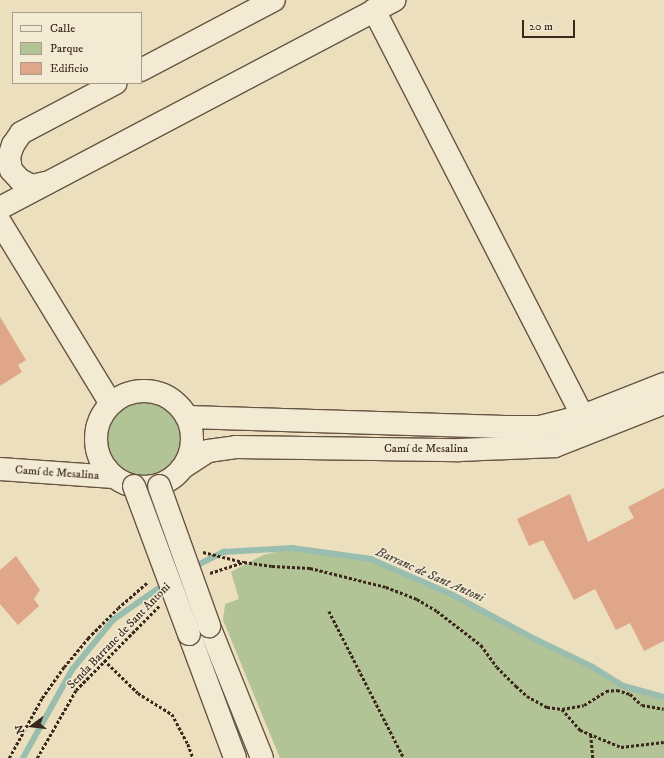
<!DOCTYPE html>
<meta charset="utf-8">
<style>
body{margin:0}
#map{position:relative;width:664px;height:758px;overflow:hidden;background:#ecdfbd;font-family:"IM FELL DW Pica",serif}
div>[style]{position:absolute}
.green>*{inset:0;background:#b2c395}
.round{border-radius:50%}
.stream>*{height:5.5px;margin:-2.75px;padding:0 2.75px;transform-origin:2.75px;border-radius:2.75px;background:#99bdaf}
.building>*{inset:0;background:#dfa68a}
.path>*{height:2.5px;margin-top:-1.25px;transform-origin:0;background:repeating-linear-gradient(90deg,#3b271c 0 3px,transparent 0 5px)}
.roads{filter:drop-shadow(1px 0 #675544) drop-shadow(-1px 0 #675544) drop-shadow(0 1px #675544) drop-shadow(0 -1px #675544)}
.minor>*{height:22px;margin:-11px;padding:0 11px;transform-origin:11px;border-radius:11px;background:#f3ead4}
.minor>.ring{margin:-11px;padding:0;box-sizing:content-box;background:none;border:22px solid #f3ead4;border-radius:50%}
.bridges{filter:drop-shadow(1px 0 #675544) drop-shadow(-1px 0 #675544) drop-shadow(0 1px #675544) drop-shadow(0 -1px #675544)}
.minor-bridge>*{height:22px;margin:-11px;padding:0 11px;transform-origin:11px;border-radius:11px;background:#f3ead4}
span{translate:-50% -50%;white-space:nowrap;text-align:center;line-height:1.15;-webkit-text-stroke:3px #f3ead4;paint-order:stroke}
.street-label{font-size:12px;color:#3b271c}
.water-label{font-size:13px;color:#524c41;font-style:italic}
.legend{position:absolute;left:12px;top:12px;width:130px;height:72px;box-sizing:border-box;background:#f3ead4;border:1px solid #a99c8a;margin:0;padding:5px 7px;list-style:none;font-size:12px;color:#3b271c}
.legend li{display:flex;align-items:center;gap:8px;height:20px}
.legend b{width:20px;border:1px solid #a99c8a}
.north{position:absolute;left:12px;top:706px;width:40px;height:40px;-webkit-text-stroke:3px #f3ead4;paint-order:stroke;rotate:255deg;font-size:11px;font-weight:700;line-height:16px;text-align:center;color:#3b271c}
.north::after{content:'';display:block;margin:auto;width:14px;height:18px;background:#3b271c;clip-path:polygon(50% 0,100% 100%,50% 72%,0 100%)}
.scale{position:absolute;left:522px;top:20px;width:53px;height:18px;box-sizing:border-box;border:2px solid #3b271c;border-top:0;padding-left:5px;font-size:12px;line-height:14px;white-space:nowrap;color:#3b271c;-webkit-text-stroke:3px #f3ead4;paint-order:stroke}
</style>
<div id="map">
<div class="green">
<div class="round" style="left:103px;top:401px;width:78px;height:78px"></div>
<div style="clip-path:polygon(292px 548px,371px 559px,453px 595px,535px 639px,593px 667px,624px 686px,664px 697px,664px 758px,280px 758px,223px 620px,225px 604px,239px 599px,231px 572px,263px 555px)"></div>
</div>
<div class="stream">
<div style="left:192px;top:568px;width:36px;rotate:-27deg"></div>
<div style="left:224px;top:552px;width:68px;rotate:-3.4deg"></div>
<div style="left:292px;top:548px;width:80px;rotate:7.9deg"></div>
<div style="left:371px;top:559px;width:90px;rotate:23.7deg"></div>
<div style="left:453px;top:595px;width:93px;rotate:28.2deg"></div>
<div style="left:535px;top:639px;width:64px;rotate:25.8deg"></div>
<div style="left:593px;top:667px;width:36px;rotate:32deg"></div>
<div style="left:624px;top:686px;width:41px;rotate:15.4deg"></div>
<div style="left:23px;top:758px;width:101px;rotate:-60.9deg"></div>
<div style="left:72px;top:670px;width:65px;rotate:-50.6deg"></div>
<div style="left:113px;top:620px;width:65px;rotate:-34.9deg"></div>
</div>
<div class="building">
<div style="clip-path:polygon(0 317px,26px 360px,18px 365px,22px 372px,0 386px)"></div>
<div style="clip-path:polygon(664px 488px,664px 641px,644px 651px,630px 623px,616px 630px,595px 589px,574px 600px,543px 540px,529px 546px,517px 519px,570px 494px,588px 542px,634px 518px,628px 507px)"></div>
<div style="clip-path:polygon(16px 556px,40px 590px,34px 599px,39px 606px,18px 625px,0 604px,0 570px)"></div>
</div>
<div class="path">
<div style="left:203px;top:552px;width:41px;rotate:14deg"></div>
<div style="left:210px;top:573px;width:36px;rotate:-18deg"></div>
<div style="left:244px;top:562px;width:28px;rotate:8deg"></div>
<div style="left:272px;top:566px;width:38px;rotate:3deg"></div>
<div style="left:310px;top:568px;width:78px;rotate:14deg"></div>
<div style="left:386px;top:587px;width:33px;rotate:21deg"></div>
<div style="left:417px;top:599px;width:23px;rotate:31deg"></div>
<div style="left:437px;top:611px;width:56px;rotate:37.7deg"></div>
<div style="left:481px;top:645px;width:27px;rotate:54deg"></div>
<div style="left:497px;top:667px;width:27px;rotate:45deg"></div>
<div style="left:516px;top:686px;width:15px;rotate:42deg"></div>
<div style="left:527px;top:696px;width:23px;rotate:29deg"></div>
<div style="left:547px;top:707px;width:15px;rotate:8deg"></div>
<div style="left:562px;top:709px;width:22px;rotate:-10deg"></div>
<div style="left:584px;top:705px;width:26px;rotate:-32deg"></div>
<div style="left:606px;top:691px;width:11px;rotate:-5deg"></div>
<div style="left:617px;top:690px;width:14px;rotate:17deg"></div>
<div style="left:630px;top:694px;width:16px;rotate:43deg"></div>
<div style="left:642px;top:705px;width:22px;rotate:10deg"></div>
<div style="left:329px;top:611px;width:165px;rotate:63deg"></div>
<div style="left:104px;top:660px;width:47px;rotate:44.1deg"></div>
<div style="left:138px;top:693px;width:40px;rotate:32deg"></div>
<div style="left:172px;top:714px;width:34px;rotate:62deg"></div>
<div style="left:188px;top:744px;width:15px;rotate:70deg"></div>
<div style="left:562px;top:709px;width:28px;rotate:49deg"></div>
<div style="left:580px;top:730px;width:44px;rotate:22.5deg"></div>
<div style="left:621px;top:747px;width:43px;rotate:-6.6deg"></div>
<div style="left:591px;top:735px;width:23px;rotate:85deg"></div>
<div style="left:9px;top:758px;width:68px;rotate:-61.2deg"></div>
<div style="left:42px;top:698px;width:38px;rotate:-55deg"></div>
<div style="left:64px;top:667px;width:38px;rotate:-50deg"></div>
<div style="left:88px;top:638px;width:42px;rotate:-45deg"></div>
<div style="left:118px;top:608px;width:40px;rotate:-41deg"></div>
<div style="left:37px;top:758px;width:78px;rotate:-60.2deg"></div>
<div style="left:76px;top:690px;width:118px;rotate:-45.3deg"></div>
</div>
<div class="roads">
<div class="minor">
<div style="left:374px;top:10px;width:457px;rotate:62.8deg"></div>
<div style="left:141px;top:70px;width:150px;rotate:-27.8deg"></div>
<div style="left:45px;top:183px;width:13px;rotate:167deg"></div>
<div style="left:32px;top:186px;width:13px;rotate:-153deg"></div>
<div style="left:20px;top:180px;width:13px;rotate:-132deg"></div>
<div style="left:11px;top:170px;width:13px;rotate:-99deg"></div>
<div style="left:9px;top:157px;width:13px;rotate:-72deg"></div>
<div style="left:13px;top:145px;width:14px;rotate:-56deg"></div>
<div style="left:21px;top:133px;width:107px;rotate:-27.8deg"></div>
<div style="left:0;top:208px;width:446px;rotate:-27.8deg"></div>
<div style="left:0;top:222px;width:213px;rotate:58.6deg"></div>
<div class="ring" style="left:96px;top:391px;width:74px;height:74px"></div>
<div style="left:188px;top:417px;width:317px;rotate:1.8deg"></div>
<div style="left:505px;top:427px;width:35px"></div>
<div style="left:540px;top:427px;width:44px;rotate:-14.3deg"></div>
<div style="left:583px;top:416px;width:87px;rotate:-21.6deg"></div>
<div style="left:185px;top:466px;width:27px;rotate:-33deg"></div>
<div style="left:208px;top:451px;width:28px;rotate:-8deg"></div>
<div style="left:236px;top:447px;width:224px;rotate:0.8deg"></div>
<div style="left:460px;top:450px;width:95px;rotate:-2.4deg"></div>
<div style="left:555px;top:446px;width:117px;rotate:-21.5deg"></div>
<div style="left:0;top:469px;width:114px;rotate:4deg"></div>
<div style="left:209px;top:626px;width:142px;rotate:68.1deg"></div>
<div style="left:189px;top:634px;width:132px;rotate:69.6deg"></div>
</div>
</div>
<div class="bridges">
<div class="minor-bridge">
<div style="left:134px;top:486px;width:158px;rotate:69.6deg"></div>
<div style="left:159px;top:486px;width:149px;rotate:70.3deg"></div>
</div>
</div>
<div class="street-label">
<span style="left:426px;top:449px">Camí de Mesalina</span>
<span style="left:57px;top:473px;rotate:4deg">Camí de Mesalina</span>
<span style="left:119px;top:636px;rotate:-46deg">Senda Barranc de Sant Antoni</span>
</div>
<div class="water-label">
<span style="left:430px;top:575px;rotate:24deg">Barranc de Sant Antoni</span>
</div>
<ul class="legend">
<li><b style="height:5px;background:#f3ead4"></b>Calle</li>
<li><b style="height:11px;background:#b2c395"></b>Parque</li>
<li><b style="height:11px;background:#dfa68a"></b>Edificio</li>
</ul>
<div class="north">N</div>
<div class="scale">20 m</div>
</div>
